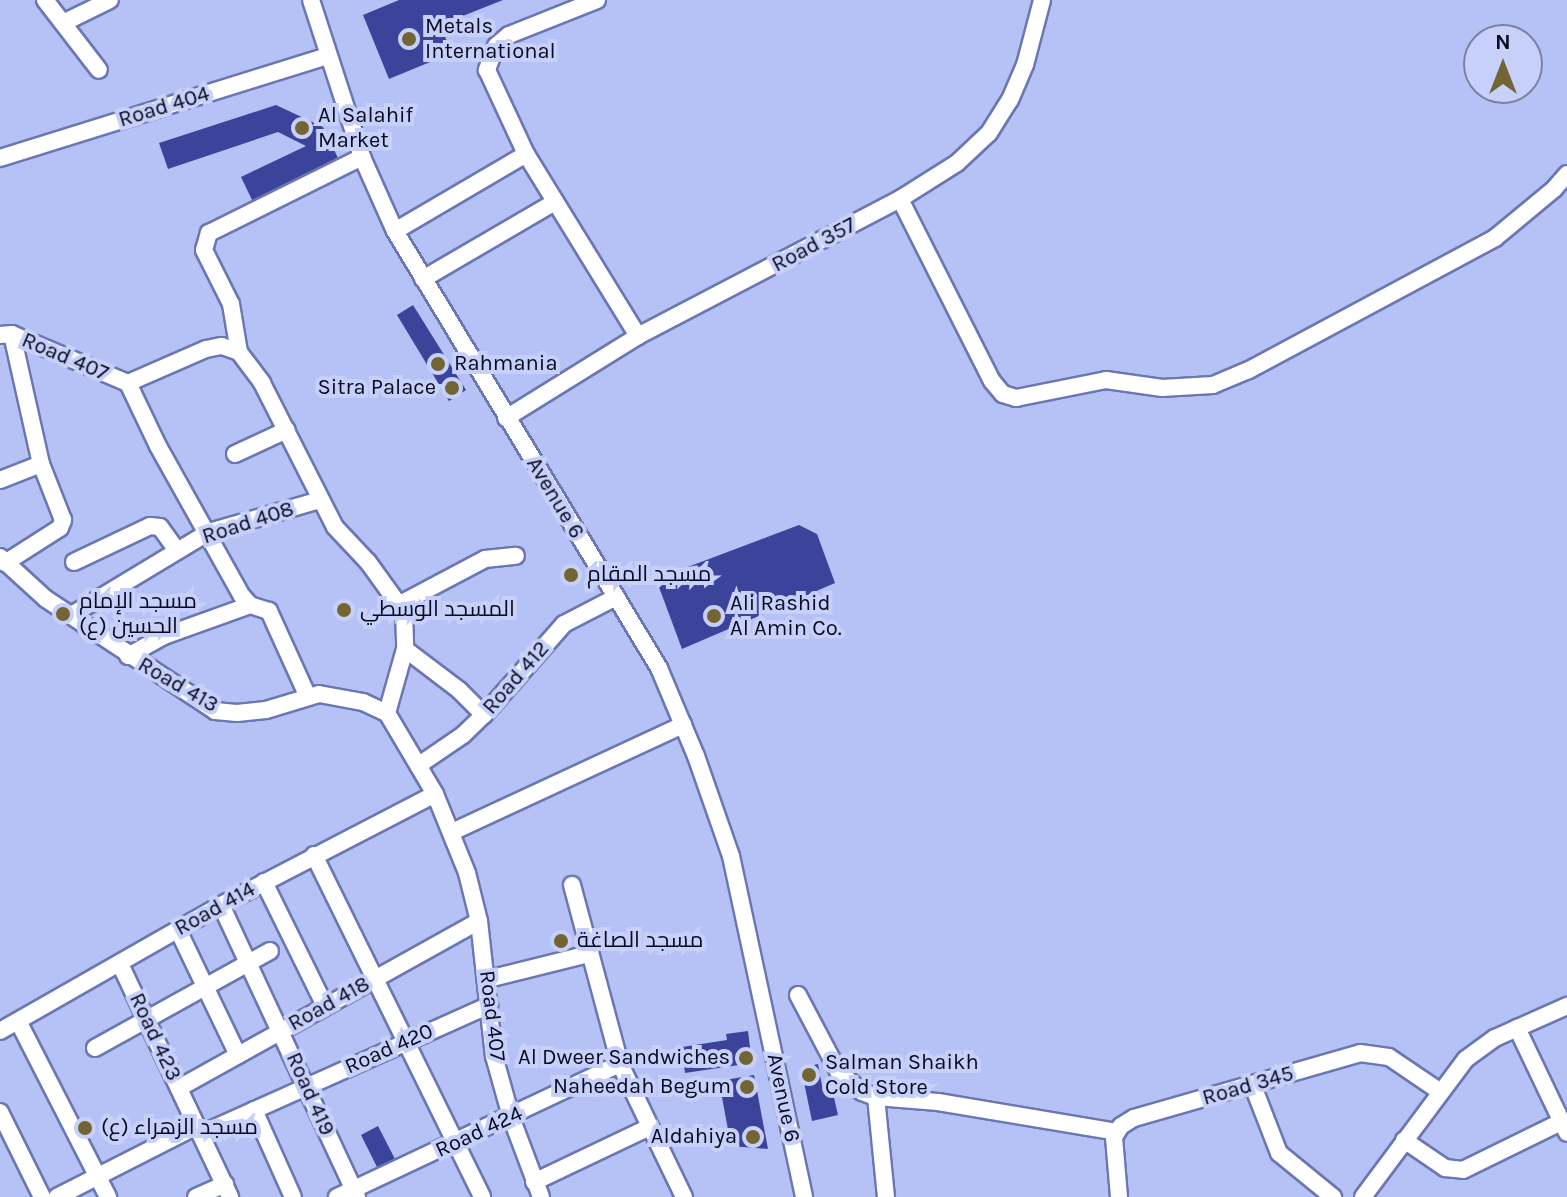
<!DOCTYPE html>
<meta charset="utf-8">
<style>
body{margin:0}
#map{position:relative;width:1567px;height:1197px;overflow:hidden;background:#b6c2f6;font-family:Karla,Cairo,sans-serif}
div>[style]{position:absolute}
.building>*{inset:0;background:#3b439a}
.roads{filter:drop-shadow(2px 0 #6b77b3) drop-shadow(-2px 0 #6b77b3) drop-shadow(0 2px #6b77b3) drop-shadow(0 -2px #6b77b3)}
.minor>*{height:16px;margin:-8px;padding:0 8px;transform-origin:8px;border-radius:8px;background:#fff}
.dots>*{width:22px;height:22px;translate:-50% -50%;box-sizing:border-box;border:4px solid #c7d0f8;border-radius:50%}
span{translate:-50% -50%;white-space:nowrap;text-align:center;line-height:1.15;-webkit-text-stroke:8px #c7d0f8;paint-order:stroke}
.poi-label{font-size:22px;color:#070a20}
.left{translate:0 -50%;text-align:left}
.right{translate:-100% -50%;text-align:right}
.street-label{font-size:22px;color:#070a20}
.north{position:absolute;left:1463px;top:24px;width:80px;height:80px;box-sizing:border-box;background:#c7d0f8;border:2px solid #7a81a2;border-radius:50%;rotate:0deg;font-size:22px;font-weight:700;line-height:32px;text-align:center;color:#070a20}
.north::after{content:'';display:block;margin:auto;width:28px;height:36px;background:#736533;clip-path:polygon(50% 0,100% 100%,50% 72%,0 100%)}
</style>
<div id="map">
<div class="building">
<div style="clip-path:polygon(399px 0,503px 0,440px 25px,452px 53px,389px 79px,363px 15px)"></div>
<div style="clip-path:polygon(276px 105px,323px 127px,339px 160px,253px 202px,241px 177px,306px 146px,278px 132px,168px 169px,159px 143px)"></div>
<div style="clip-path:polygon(413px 305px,466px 390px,449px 401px,397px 315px)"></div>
<div style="clip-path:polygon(799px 525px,817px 534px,835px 583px,682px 649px,656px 579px)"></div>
<div style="clip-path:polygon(748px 1031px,752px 1063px,685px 1073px,682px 1047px,727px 1040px,726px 1034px)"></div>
<div style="clip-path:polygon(818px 1064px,823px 1091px,832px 1089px,838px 1115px,812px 1121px,801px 1068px)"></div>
<div style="clip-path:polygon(754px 1075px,768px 1149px,731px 1146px,719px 1081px)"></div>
<div style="clip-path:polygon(378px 1126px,396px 1161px,378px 1169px,361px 1135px)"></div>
</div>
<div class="roads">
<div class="minor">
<div style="left:45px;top:0;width:88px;rotate:52.4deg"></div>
<div style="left:311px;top:0;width:165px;rotate:72deg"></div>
<div style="left:362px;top:157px;width:81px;rotate:66deg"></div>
<div style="left:395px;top:231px;width:511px;rotate:58.86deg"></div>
<div style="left:659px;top:668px;width:95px;rotate:67.2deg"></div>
<div style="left:696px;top:756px;width:106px;rotate:70.7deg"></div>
<div style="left:731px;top:856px;width:349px;rotate:77.9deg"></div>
<div style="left:597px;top:0;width:95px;rotate:158.3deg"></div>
<div style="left:509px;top:35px;width:17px;rotate:140deg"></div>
<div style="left:496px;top:46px;width:26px;rotate:111deg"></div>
<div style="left:487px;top:70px;width:93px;rotate:65.1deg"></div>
<div style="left:526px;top:154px;width:214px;rotate:58.4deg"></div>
<div style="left:63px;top:23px;width:52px;rotate:-26.1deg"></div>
<div style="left:0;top:158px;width:343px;rotate:-17.3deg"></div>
<div style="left:900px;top:199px;width:204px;rotate:63.2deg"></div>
<div style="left:992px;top:381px;width:17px;rotate:50deg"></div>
<div style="left:1003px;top:394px;width:14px;rotate:17deg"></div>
<div style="left:1016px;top:398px;width:92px;rotate:-11.3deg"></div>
<div style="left:1106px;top:380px;width:57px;rotate:8.1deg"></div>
<div style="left:1162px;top:388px;width:51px;rotate:-3.4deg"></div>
<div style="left:1213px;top:385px;width:39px;rotate:-23deg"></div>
<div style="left:1249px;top:370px;width:279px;rotate:-28.2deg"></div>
<div style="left:1495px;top:238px;width:77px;rotate:-39.7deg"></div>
<div style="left:1554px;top:189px;width:20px;rotate:-49deg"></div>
<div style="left:395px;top:231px;width:152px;rotate:-30.4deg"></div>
<div style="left:423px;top:279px;width:153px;rotate:-30.3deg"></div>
<div style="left:0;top:335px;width:12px;rotate:-5deg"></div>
<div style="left:12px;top:334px;width:126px;rotate:22.9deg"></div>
<div style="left:239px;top:352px;width:49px;rotate:-99.5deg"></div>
<div style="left:231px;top:304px;width:60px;rotate:-116.6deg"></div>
<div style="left:204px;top:250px;width:18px;rotate:-74deg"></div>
<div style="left:209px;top:233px;width:171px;rotate:-26.4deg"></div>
<div style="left:128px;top:383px;width:85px;rotate:-23.6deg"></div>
<div style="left:206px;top:349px;width:16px;rotate:-11deg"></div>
<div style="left:222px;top:346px;width:18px;rotate:19deg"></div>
<div style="left:239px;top:352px;width:39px;rotate:53deg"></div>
<div style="left:262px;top:383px;width:161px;rotate:63.1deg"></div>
<div style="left:335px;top:527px;width:48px;rotate:46.7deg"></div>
<div style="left:368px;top:562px;width:62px;rotate:54.2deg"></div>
<div style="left:404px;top:612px;width:37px;rotate:88deg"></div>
<div style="left:405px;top:649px;width:66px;rotate:105.7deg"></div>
<div style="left:128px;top:383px;width:70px;rotate:64.5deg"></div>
<div style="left:158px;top:446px;width:172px;rotate:60.8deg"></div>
<div style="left:242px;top:596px;width:12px;rotate:48deg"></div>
<div style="left:250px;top:605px;width:20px;rotate:18deg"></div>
<div style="left:269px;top:611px;width:94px;rotate:65.6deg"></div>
<div style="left:506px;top:418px;width:155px;rotate:-31.8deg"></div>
<div style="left:638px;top:336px;width:296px;rotate:-27.6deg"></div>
<div style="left:900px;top:199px;width:67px;rotate:-32.3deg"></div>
<div style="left:957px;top:163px;width:44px;rotate:-43.2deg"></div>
<div style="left:989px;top:133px;width:39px;rotate:-58deg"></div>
<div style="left:1010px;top:100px;width:38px;rotate:-67deg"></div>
<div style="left:1025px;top:65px;width:67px;rotate:-75.3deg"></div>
<div style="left:235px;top:454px;width:57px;rotate:-24.8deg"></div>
<div style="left:0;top:480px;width:44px;rotate:-21.3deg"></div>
<div style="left:0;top:557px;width:62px;rotate:42.4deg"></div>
<div style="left:46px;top:599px;width:203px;rotate:33.5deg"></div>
<div style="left:215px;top:711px;width:22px;rotate:5deg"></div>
<div style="left:237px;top:713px;width:29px;rotate:-6deg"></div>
<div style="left:266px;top:710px;width:55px;rotate:-16.8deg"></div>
<div style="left:319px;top:694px;width:45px;rotate:10.3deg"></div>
<div style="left:363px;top:702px;width:26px;rotate:25deg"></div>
<div style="left:387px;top:713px;width:94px;rotate:59.3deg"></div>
<div style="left:435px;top:794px;width:85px;rotate:67.9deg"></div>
<div style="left:467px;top:873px;width:49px;rotate:76deg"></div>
<div style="left:479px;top:921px;width:136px;rotate:83.7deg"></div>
<div style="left:494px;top:1056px;width:63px;rotate:74.4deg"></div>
<div style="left:511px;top:1117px;width:85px;rotate:69.4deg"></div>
<div style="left:74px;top:562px;width:84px;rotate:-25.3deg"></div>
<div style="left:150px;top:526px;width:10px;rotate:6deg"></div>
<div style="left:160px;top:527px;width:29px;rotate:54deg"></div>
<div style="left:5px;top:563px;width:65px;rotate:-32.5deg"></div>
<div style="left:60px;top:528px;width:9px;rotate:-69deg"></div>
<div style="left:63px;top:520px;width:60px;rotate:-111.4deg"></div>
<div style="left:41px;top:464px;width:133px;rotate:-102.6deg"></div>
<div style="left:400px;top:604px;width:96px;rotate:-27.9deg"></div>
<div style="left:485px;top:559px;width:31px;rotate:-6deg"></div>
<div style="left:73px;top:614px;width:159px;rotate:-31.1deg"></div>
<div style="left:209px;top:532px;width:116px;rotate:-16.1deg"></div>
<div style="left:405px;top:649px;width:68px;rotate:37.2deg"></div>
<div style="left:459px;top:690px;width:35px;rotate:45deg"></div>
<div style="left:128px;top:656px;width:41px;rotate:-29.1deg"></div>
<div style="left:164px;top:636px;width:91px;rotate:-19.8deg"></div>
<div style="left:419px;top:765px;width:53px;rotate:-34.3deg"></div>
<div style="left:463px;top:735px;width:29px;rotate:-44deg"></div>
<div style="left:484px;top:715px;width:121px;rotate:-48.7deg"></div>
<div style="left:564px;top:624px;width:59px;rotate:-27.4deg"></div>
<div style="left:452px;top:832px;width:255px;rotate:-24.9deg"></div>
<div style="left:314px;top:855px;width:381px;rotate:63.8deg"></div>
<div style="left:264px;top:882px;width:138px;rotate:63.8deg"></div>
<div style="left:572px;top:885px;width:185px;rotate:75deg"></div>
<div style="left:620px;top:1064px;width:148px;rotate:64.3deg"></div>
<div style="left:221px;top:905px;width:322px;rotate:65deg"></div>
<div style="left:178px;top:930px;width:139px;rotate:64.4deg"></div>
<div style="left:120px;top:964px;width:258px;rotate:64.7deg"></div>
<div style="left:488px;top:979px;width:104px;rotate:-13.9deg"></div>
<div style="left:798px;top:995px;width:86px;rotate:62.2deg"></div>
<div style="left:838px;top:1071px;width:32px;rotate:41deg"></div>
<div style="left:862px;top:1092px;width:15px;rotate:20deg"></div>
<div style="left:876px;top:1097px;width:62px;rotate:4.6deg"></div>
<div style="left:938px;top:1102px;width:181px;rotate:9.5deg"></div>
<div style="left:18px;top:1021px;width:198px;rotate:62.9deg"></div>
<div style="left:1517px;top:1028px;width:116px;rotate:64.5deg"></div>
<div style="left:0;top:1031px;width:254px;rotate:-29.7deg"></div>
<div style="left:221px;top:905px;width:241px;rotate:-27.4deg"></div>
<div style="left:95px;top:1048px;width:200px;rotate:-29deg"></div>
<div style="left:1253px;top:1086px;width:72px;rotate:68.8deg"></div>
<div style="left:1279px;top:1153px;width:70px;rotate:39.2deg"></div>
<div style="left:179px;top:1088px;width:343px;rotate:-29.1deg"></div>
<div style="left:876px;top:1097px;width:100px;rotate:84.3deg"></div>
<div style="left:254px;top:1110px;width:95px;rotate:65.9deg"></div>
<div style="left:0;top:1112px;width:95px;rotate:63.7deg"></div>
<div style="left:201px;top:1134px;width:316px;rotate:-24.1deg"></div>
<div style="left:1404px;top:1140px;width:50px;rotate:34.3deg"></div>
<div style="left:1445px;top:1168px;width:18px;rotate:6deg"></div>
<div style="left:1463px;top:1170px;width:109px;rotate:-26.1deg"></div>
<div style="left:534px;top:1182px;width:128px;rotate:-25.4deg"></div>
<div style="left:57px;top:1197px;width:157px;rotate:-26.9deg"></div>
<div style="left:196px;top:1197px;width:32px;rotate:-24deg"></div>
<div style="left:337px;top:1197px;width:313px;rotate:-25.2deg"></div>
<div style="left:1119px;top:1197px;width:60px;rotate:-94.8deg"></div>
<div style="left:1114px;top:1137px;width:13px;rotate:-58deg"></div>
<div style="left:1121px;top:1126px;width:15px;rotate:-32deg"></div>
<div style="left:1134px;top:1118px;width:235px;rotate:-16deg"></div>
<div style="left:1360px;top:1053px;width:29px;rotate:8deg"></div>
<div style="left:1389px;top:1057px;width:60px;rotate:34.2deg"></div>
<div style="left:1363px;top:1197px;width:172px;rotate:-53.3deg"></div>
<div style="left:1466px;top:1059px;width:36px;rotate:-36deg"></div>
<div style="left:1495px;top:1038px;width:79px;rotate:-24deg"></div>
</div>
</div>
<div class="dots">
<div style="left:409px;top:39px;background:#736533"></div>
<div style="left:302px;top:128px;background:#736533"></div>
<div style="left:438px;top:364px;background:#736533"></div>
<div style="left:452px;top:388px;background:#736533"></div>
<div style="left:571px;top:575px;background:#736533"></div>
<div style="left:344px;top:610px;background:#736533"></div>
<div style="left:63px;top:614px;background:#736533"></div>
<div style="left:714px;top:616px;background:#736533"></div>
<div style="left:561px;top:941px;background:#736533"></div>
<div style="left:746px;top:1058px;background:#736533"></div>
<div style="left:809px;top:1075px;background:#736533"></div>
<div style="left:747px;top:1087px;background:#736533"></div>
<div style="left:85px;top:1128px;background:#736533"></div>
<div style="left:753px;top:1137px;background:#736533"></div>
</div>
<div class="poi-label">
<span class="left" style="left:425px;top:39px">Metals<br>International</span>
<span class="left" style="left:318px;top:128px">Al Salahif<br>Market</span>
<span class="left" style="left:454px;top:364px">Rahmania</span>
<span class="right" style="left:436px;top:388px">Sitra Palace</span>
<span class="left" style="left:587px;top:575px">مسجد المقام</span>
<span class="left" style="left:79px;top:614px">مسجد الإمام<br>الحسين (ع)</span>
<span class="left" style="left:730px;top:616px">Ali Rashid<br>Al Amin Co.</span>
<span class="left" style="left:360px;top:610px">المسجد الوسطي</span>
<span class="left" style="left:577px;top:941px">مسجد الصاغة</span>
<span class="right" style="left:730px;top:1058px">Al Dweer Sandwiches</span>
<span class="left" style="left:825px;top:1075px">Salman Shaikh<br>Cold Store</span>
<span class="right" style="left:731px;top:1087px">Naheedah Begum</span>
<span class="left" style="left:101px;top:1128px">مسجد الزهراء (ع)</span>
<span class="right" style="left:737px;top:1137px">Aldahiya</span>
</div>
<div class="street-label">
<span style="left:164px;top:107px;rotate:-17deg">Road 404</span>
<span style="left:814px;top:245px;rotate:-28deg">Road 357</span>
<span style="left:65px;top:357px;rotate:23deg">Road 407</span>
<span style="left:555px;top:498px;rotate:59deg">Avenue 6</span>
<span style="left:248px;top:523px;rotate:-18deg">Road 408</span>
<span style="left:516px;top:678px;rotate:-49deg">Road 412</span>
<span style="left:178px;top:685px;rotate:30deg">Road 413</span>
<span style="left:215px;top:909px;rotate:-29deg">Road 414</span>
<span style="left:329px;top:1004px;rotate:-29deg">Road 418</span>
<span style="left:492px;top:1016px;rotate:83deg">Road 407</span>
<span style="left:155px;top:1037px;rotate:65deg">Road 423</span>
<span style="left:389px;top:1049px;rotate:-24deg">Road 420</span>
<span style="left:1248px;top:1086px;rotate:-16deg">Road 345</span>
<span style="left:310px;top:1094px;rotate:66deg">Road 419</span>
<span style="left:783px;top:1098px;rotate:78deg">Avenue 6</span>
<span style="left:479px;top:1132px;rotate:-25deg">Road 424</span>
</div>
<div class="north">N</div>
</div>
